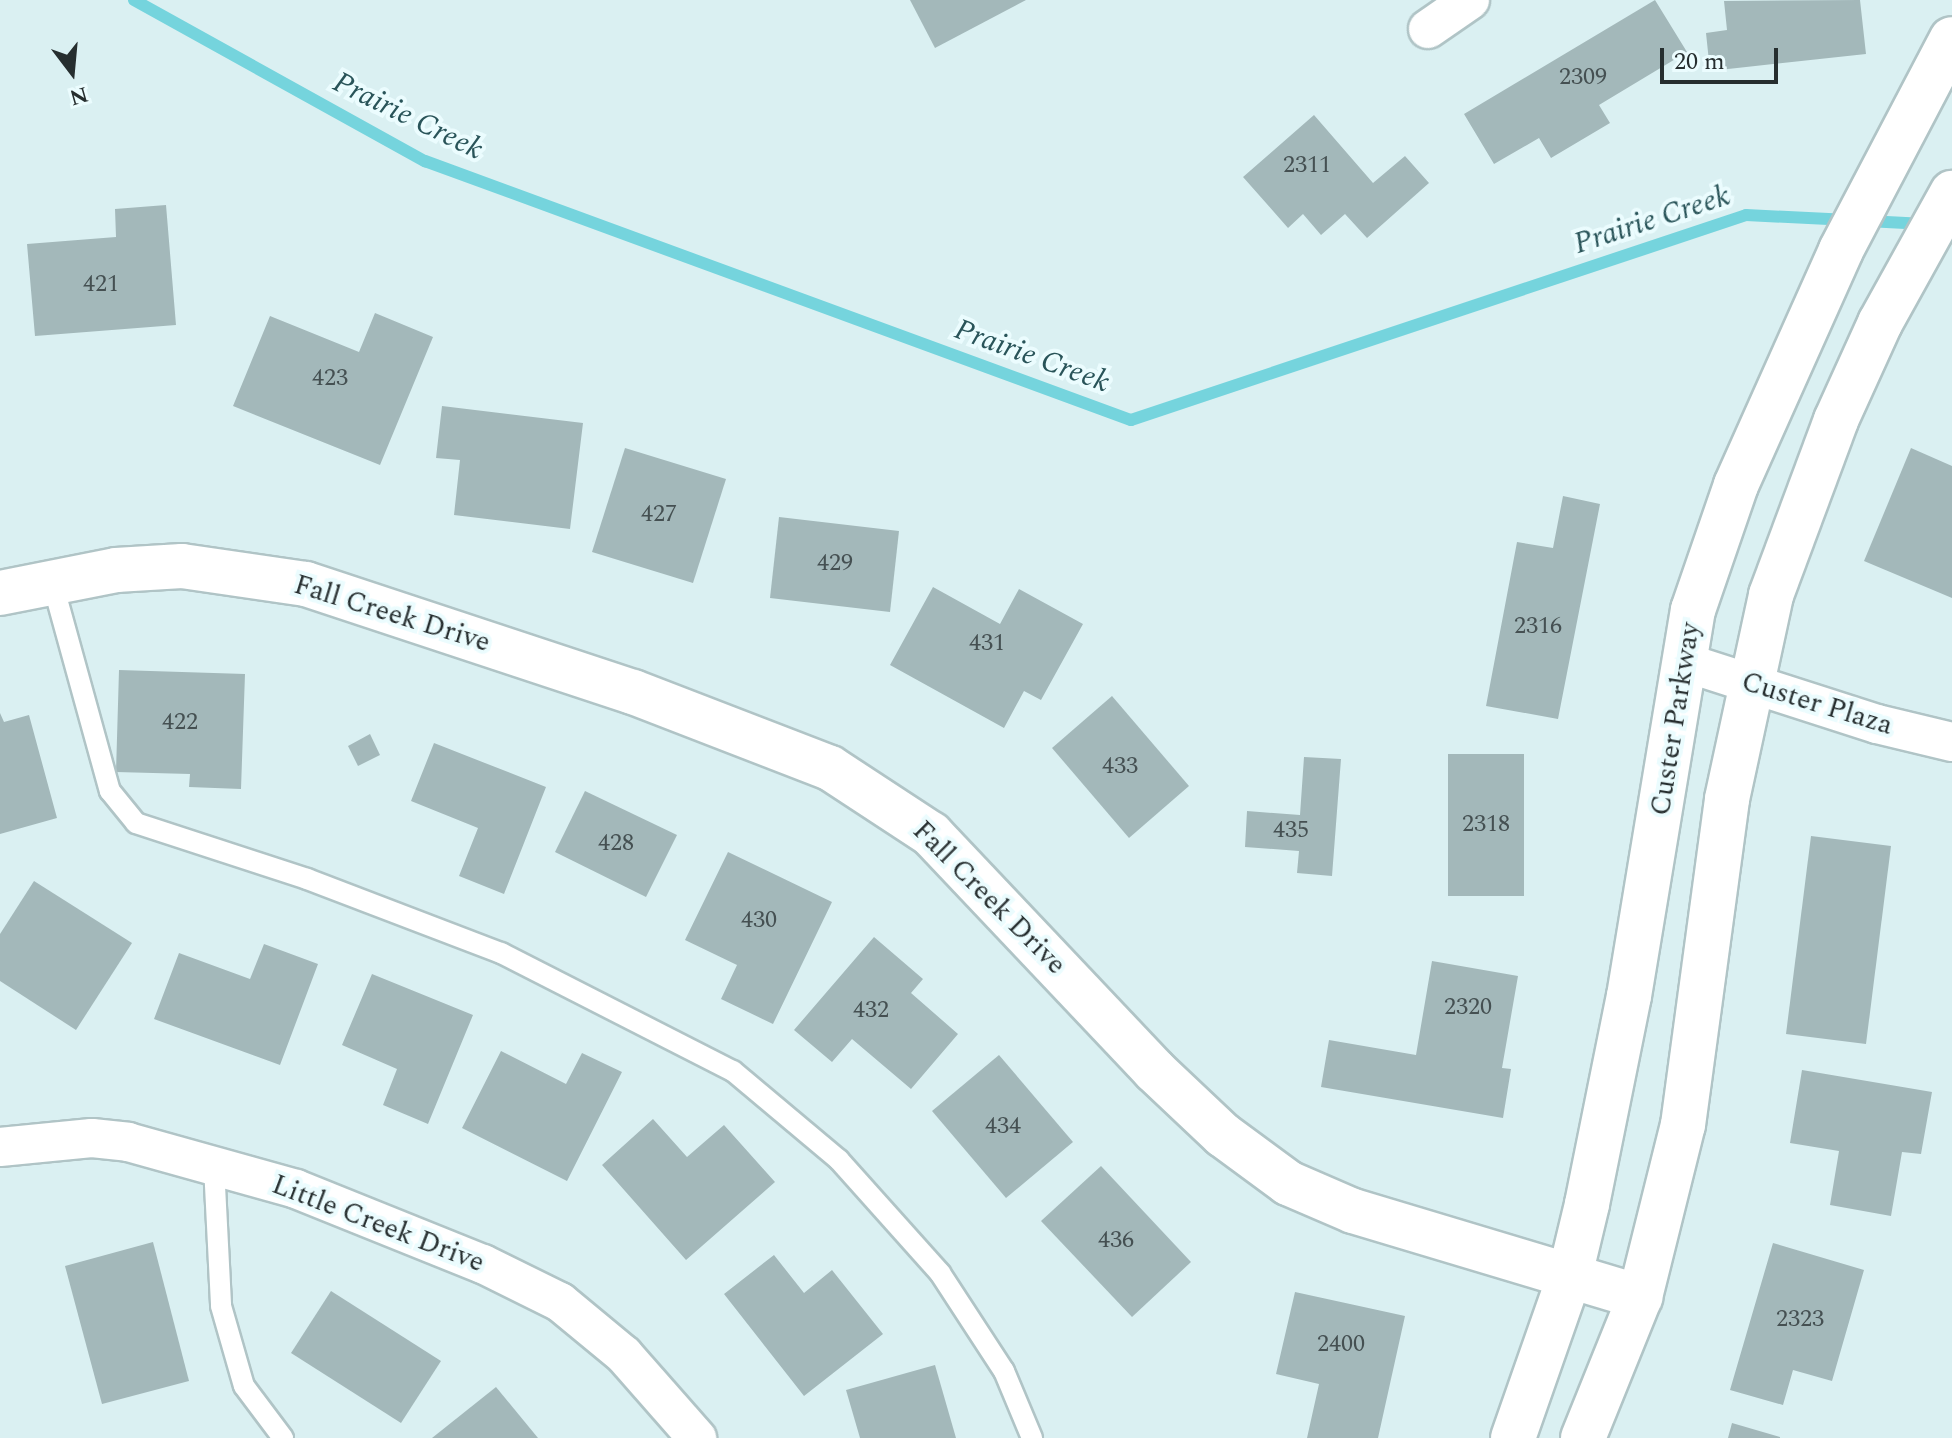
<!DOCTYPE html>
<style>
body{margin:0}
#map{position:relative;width:1952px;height:1438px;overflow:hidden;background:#daf0f2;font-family:Spectral,serif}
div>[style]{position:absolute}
.stream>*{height:12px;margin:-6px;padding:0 6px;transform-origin:6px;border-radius:6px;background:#75d4dd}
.building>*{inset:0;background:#a3b8ba}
.roads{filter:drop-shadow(2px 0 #b0c4c6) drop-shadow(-2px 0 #b0c4c6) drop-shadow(0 2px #b0c4c6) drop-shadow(0 -2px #b0c4c6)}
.lane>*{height:20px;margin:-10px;padding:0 10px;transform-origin:10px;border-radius:10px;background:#fff}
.street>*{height:38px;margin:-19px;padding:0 19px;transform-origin:19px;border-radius:19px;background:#fff}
.secondary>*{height:44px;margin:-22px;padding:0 22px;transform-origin:22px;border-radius:22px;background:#fff}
span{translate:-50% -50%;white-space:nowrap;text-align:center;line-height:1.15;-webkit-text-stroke:8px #ebfcfe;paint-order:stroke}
.number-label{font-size:24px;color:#455052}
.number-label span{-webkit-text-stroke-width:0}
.street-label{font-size:28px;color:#262e2f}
.water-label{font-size:30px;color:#295459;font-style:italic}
.north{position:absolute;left:32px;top:32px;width:80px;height:80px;-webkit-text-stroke:6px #ebfcfe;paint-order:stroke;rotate:164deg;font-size:22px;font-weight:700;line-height:32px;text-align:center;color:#262e2f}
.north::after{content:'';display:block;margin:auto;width:28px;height:36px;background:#262e2f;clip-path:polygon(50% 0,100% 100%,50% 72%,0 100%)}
.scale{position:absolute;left:1660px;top:48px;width:118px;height:36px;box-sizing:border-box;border:4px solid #262e2f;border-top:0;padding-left:10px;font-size:24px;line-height:28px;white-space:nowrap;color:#262e2f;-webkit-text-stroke:6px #ebfcfe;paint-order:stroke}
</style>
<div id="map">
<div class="stream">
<div style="left:134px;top:0;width:333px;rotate:29deg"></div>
<div style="left:425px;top:161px;width:752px;rotate:20.15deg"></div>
<div style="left:1131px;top:420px;width:648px;rotate:-18.43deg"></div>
<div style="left:1746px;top:215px;width:103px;rotate:2.8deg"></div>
<div style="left:1867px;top:221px;width:58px;rotate:3deg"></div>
</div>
<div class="building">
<div style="clip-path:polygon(910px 0,1026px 0,935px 48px)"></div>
<div style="clip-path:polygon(1655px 0,1687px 52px,1599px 105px,1610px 123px,1551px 158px,1539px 138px,1494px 164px,1464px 114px)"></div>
<div style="clip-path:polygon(1860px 0,1866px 54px,1710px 71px,1706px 33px,1727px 30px,1724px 1px)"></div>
<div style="clip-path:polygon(1314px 115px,1373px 183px,1405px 156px,1429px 183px,1367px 238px,1345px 214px,1321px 235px,1303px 214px,1288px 228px,1243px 177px)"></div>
<div style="clip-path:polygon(166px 205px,176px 325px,35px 336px,27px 244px,116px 237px,115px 209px)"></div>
<div style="clip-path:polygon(375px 313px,433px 337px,380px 465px,233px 406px,270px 316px,359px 352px)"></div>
<div style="clip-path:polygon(442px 406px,583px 423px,570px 529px,454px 515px,460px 460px,436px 458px)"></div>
<div style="clip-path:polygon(625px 448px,726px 479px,693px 583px,592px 552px)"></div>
<div style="clip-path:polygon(1911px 448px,1952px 466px,1952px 598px,1864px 561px)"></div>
<div style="clip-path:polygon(1563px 496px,1600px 504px,1558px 719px,1486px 706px,1517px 542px,1553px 548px)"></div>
<div style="clip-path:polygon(779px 517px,899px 531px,890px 612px,770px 598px)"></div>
<div style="clip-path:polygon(933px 587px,1000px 624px,1019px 589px,1083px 624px,1041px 700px,1024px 691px,1004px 728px,890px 665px)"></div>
<div style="clip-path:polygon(119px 670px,245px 674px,241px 789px,189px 787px,190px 774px,116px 772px)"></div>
<div style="clip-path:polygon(1112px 696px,1189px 786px,1129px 838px,1052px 748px)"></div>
<div style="clip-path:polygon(0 713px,4px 722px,29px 715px,57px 818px,0 834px)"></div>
<div style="clip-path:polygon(370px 734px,380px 755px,358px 766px,348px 746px)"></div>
<div style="clip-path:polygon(434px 743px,546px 787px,504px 894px,459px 876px,478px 828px,411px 801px)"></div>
<div style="clip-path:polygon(1448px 754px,1524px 754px,1524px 896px,1448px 896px)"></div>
<div style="clip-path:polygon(1304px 757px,1341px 759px,1332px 876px,1297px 873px,1299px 851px,1245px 847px,1247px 811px,1300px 815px)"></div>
<div style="clip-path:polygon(585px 791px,677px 835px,646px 897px,555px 852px)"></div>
<div style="clip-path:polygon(1811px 836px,1891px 846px,1866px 1044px,1786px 1034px)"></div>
<div style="clip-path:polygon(728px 852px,832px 902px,773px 1024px,721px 999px,737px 965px,685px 940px)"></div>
<div style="clip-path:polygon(34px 881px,132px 943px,76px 1030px,0 981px,0 934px)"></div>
<div style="clip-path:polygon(874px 937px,923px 979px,911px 993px,958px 1034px,911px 1089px,852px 1039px,832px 1062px,794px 1030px)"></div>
<div style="clip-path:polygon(264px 944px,318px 964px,280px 1065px,154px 1019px,179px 953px,250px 979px)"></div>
<div style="clip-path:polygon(1432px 961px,1518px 976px,1502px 1068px,1511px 1069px,1503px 1118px,1321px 1087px,1329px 1040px,1416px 1055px)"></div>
<div style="clip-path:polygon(372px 974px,473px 1015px,428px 1124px,383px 1105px,397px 1069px,342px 1045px)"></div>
<div style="clip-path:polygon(501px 1051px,566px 1084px,582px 1053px,622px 1072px,567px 1181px,462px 1128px)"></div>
<div style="clip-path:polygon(999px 1055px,1073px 1142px,1006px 1198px,932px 1111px)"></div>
<div style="clip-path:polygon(1802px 1070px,1932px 1092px,1921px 1154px,1902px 1152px,1891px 1216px,1830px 1205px,1839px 1151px,1790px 1143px)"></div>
<div style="clip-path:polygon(653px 1119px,687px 1157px,724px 1125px,775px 1182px,686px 1260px,602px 1165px)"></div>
<div style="clip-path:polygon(1101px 1166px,1191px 1262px,1132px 1317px,1041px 1221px)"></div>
<div style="clip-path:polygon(153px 1242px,189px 1381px,102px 1404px,65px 1266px)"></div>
<div style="clip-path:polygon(1773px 1243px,1864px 1270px,1832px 1381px,1793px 1370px,1783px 1405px,1730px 1390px)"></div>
<div style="clip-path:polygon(774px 1255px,804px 1293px,832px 1270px,883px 1334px,804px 1396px,724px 1294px)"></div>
<div style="clip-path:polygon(331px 1291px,441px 1361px,401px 1423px,291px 1353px)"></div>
<div style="clip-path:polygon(1295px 1292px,1405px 1316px,1378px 1438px,1307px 1438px,1319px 1384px,1276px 1374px)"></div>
<div style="clip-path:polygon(935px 1365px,956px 1438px,860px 1438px,846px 1390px)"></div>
<div style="clip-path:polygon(496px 1387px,538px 1438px,432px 1438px)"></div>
<div style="clip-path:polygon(1732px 1423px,1780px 1437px,1780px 1438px,1728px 1438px)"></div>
</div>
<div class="roads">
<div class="lane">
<div style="left:52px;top:581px;width:218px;rotate:74.6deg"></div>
<div style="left:110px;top:791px;width:41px;rotate:50.9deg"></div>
<div style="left:136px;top:823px;width:180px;rotate:18.1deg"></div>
<div style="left:307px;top:879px;width:208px;rotate:20.9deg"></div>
<div style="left:501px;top:953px;width:260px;rotate:27deg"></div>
<div style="left:733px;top:1071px;width:138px;rotate:40deg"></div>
<div style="left:839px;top:1160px;width:152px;rotate:48.2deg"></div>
<div style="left:940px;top:1273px;width:117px;rotate:56.9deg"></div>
<div style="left:1004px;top:1371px;width:73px;rotate:67.3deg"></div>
<div style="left:214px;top:1166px;width:140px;rotate:87.1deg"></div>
<div style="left:221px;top:1306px;width:83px;rotate:74deg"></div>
<div style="left:244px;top:1386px;width:65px;rotate:53.1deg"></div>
</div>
<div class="street">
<div style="left:1428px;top:29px;width:51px;rotate:-34.6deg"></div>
<div style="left:1684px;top:662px;width:203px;rotate:17.8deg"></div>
<div style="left:1877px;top:724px;width:77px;rotate:13.5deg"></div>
<div style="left:0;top:1147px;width:92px;rotate:-5.6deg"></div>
<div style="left:92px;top:1138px;width:36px;rotate:6deg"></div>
<div style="left:128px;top:1142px;width:174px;rotate:15.6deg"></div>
<div style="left:296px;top:1189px;width:201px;rotate:21.9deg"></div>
<div style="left:483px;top:1264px;width:86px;rotate:26.3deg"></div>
<div style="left:560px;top:1302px;width:83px;rotate:39.6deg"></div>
<div style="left:624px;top:1355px;width:111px;rotate:48.7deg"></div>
</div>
<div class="secondary">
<div style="left:0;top:593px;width:118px;rotate:-11.2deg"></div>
<div style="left:116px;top:570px;width:66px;rotate:-3.5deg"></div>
<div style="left:182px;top:566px;width:125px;rotate:8.3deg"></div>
<div style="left:306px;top:584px;width:344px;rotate:18.3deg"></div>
<div style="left:633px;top:692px;width:211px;rotate:21.1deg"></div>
<div style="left:830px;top:768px;width:121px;rotate:33.2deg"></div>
<div style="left:931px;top:834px;width:325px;rotate:46.6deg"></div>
<div style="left:1154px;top:1070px;width:95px;rotate:43.3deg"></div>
<div style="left:1223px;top:1135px;width:81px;rotate:36.4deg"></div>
<div style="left:1288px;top:1183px;width:71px;rotate:23.3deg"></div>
<div style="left:1353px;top:1211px;width:300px;rotate:16.7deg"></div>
<div style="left:1513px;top:1438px;width:173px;rotate:-70.7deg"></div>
<div style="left:1570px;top:1275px;width:73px;rotate:-76.5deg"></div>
<div style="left:1587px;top:1204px;width:212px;rotate:-78.6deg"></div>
<div style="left:1629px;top:996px;width:391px;rotate:-80.6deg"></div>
<div style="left:1693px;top:610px;width:132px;rotate:-71deg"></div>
<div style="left:1736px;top:485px;width:257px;rotate:-65.9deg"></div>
<div style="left:1841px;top:250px;width:238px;rotate:-62.3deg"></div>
<div style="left:1583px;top:1438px;width:152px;rotate:-68deg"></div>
<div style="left:1640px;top:1297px;width:177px;rotate:-76deg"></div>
<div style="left:1683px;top:1125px;width:329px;rotate:-82.3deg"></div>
<div style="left:1727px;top:799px;width:209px;rotate:-77.8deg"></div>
<div style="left:1771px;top:595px;width:187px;rotate:-69.6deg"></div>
<div style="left:1836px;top:420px;width:107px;rotate:-65.6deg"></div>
<div style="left:1880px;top:323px;width:149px;rotate:-61deg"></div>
</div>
</div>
<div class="number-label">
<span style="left:1583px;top:78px">2309</span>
<span style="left:1307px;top:166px">2311</span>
<span style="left:101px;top:285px">421</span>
<span style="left:330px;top:379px">423</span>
<span style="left:659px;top:515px">427</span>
<span style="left:835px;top:564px">429</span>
<span style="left:1538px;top:627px">2316</span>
<span style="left:987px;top:644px">431</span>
<span style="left:180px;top:723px">422</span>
<span style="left:1120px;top:767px">433</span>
<span style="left:1486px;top:825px">2318</span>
<span style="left:1291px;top:831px">435</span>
<span style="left:616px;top:844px">428</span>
<span style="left:759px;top:921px">430</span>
<span style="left:1468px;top:1008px">2320</span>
<span style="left:871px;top:1011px">432</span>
<span style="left:1003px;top:1127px">434</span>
<span style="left:1116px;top:1241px">436</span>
<span style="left:1800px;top:1320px">2323</span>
<span style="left:1341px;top:1345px">2400</span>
</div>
<div class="street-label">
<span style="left:392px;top:614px;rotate:17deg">Fall Creek Drive</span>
<span style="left:1817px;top:704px;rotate:17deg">Custer Plaza</span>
<span style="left:1676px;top:719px;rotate:-81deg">Custer Parkway</span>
<span style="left:989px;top:898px;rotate:45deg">Fall Creek Drive</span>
<span style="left:378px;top:1224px;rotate:21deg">Little Creek Drive</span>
</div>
<div class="water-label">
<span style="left:408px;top:116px;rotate:26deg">Prairie Creek</span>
<span style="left:1652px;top:220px;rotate:-18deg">Prairie Creek</span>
<span style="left:1032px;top:356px;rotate:20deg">Prairie Creek</span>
</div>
<div class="north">N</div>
<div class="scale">20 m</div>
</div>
